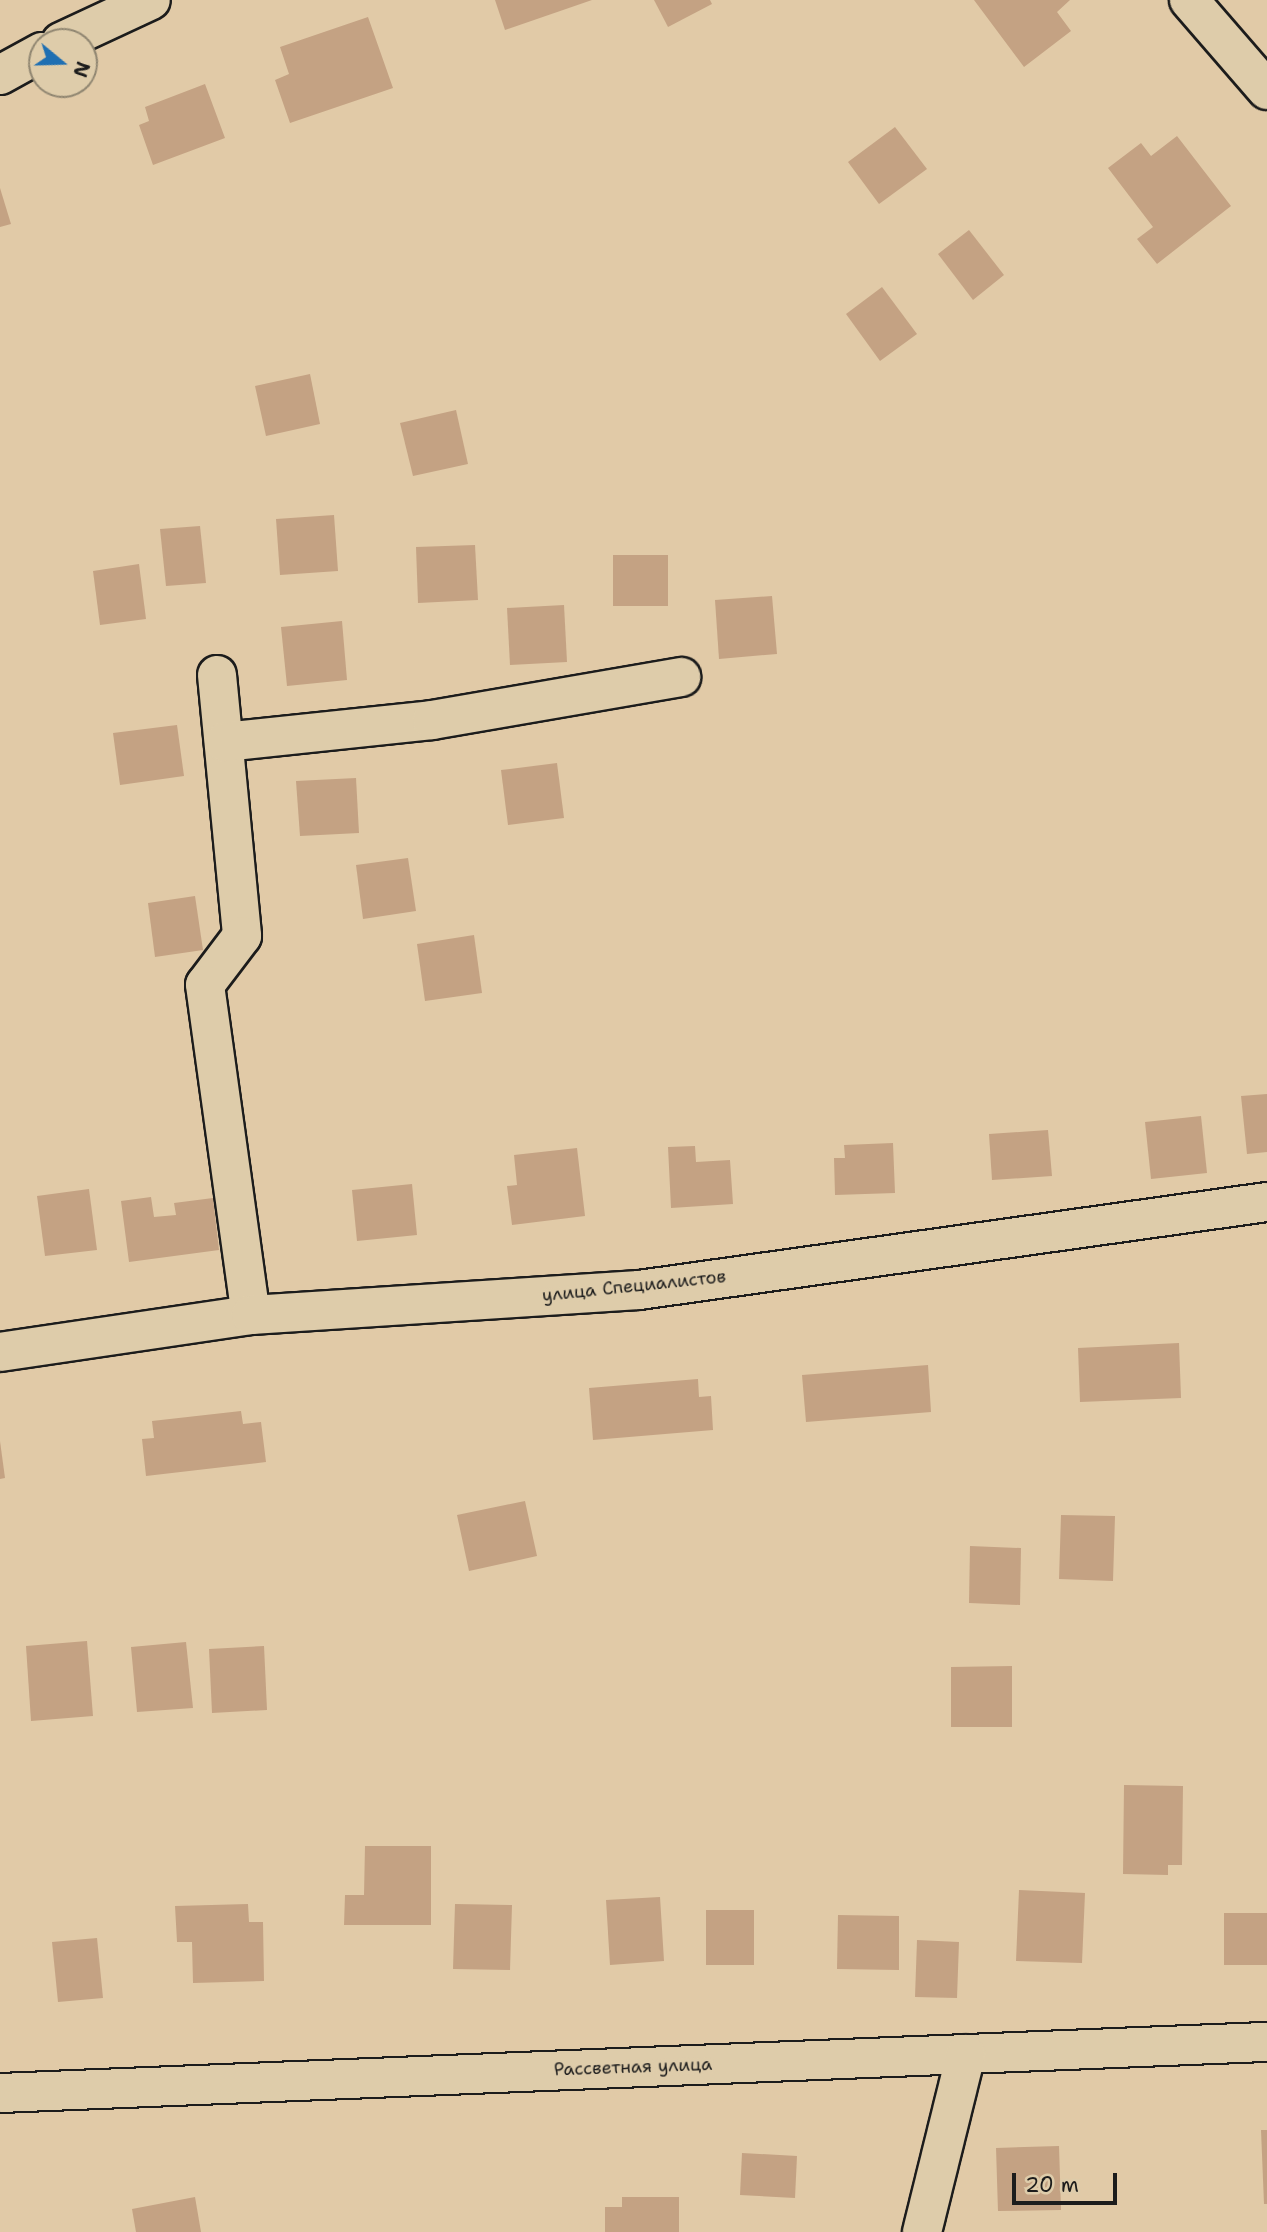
<!DOCTYPE html>
<meta charset="utf-8">
<style>
body{margin:0}
#map{position:relative;width:1267px;height:2232px;overflow:hidden;background:#e1caa7;font-family:"Shantell Sans",sans-serif}
div>[style]{position:absolute}
.building>*{inset:0;background:#c4a283}
.roads{filter:drop-shadow(2px 0 #1c1c1c) drop-shadow(-2px 0 #1c1c1c) drop-shadow(0 2px #1c1c1c) drop-shadow(0 -2px #1c1c1c)}
.minor>*{height:38px;margin:-19px;padding:0 19px;transform-origin:19px;border-radius:19px;background:#deccaa}
.tertiary>*{height:38px;margin:-19px;padding:0 19px;transform-origin:19px;border-radius:19px;background:#deccaa}
span{translate:-50% -50%;white-space:nowrap;text-align:center;line-height:1.15;-webkit-text-stroke:7px #deccaa;paint-order:stroke}
.street-label{font-size:18px;color:#1c1c1c}
.north{position:absolute;left:28px;top:28px;width:70px;height:70px;box-sizing:border-box;background:#deccaa;border:2px solid #908671;border-radius:50%;rotate:109deg;font-size:19px;font-weight:700;line-height:28px;text-align:center;color:#1c1c1c}
.north::after{content:'';display:block;margin:auto;width:24px;height:32px;background:#1f6fb2;clip-path:polygon(50% 0,100% 100%,50% 72%,0 100%)}
.scale{position:absolute;left:1012px;top:2173px;width:105px;height:32px;box-sizing:border-box;border:4px solid #1c1c1c;border-top:0;padding-left:9px;font-size:21px;line-height:24px;white-space:nowrap;color:#1c1c1c;-webkit-text-stroke:5px #deccaa;paint-order:stroke}
</style>
<div id="map">
<div class="building">
<div style="clip-path:polygon(495px 0,592px 0,505px 30px)"></div>
<div style="clip-path:polygon(654px 0,710px 0,712px 4px,668px 27px)"></div>
<div style="clip-path:polygon(974px 0,1070px 0,1057px 12px,1071px 31px,1024px 67px)"></div>
<div style="clip-path:polygon(368px 17px,393px 88px,290px 123px,275px 80px,289px 74px,280px 47px)"></div>
<div style="clip-path:polygon(205px 84px,225px 138px,153px 165px,139px 125px,149px 121px,145px 107px)"></div>
<div style="clip-path:polygon(895px 127px,927px 169px,879px 204px,848px 162px)"></div>
<div style="clip-path:polygon(1177px 136px,1231px 206px,1157px 264px,1137px 239px,1153px 227px,1108px 168px,1141px 143px,1151px 156px)"></div>
<div style="clip-path:polygon(0 188px,11px 224px,0 227px)"></div>
<div style="clip-path:polygon(969px 230px,1004px 275px,973px 300px,938px 254px)"></div>
<div style="clip-path:polygon(882px 287px,917px 334px,880px 361px,846px 314px)"></div>
<div style="clip-path:polygon(310px 374px,320px 424px,266px 436px,255px 386px)"></div>
<div style="clip-path:polygon(456px 410px,468px 464px,413px 476px,400px 423px)"></div>
<div style="clip-path:polygon(334px 515px,338px 571px,280px 575px,276px 519px)"></div>
<div style="clip-path:polygon(200px 526px,206px 583px,166px 586px,160px 529px)"></div>
<div style="clip-path:polygon(475px 545px,478px 600px,418px 603px,416px 547px)"></div>
<div style="clip-path:polygon(613px 555px,668px 555px,668px 606px,613px 606px)"></div>
<div style="clip-path:polygon(139px 564px,146px 619px,100px 625px,93px 571px)"></div>
<div style="clip-path:polygon(772px 596px,777px 654px,719px 659px,715px 600px)"></div>
<div style="clip-path:polygon(564px 605px,567px 662px,510px 665px,507px 608px)"></div>
<div style="clip-path:polygon(342px 621px,347px 680px,287px 686px,281px 627px)"></div>
<div style="clip-path:polygon(177px 725px,184px 776px,120px 785px,113px 733px)"></div>
<div style="clip-path:polygon(557px 763px,564px 818px,508px 825px,501px 770px)"></div>
<div style="clip-path:polygon(356px 778px,359px 833px,300px 836px,296px 781px)"></div>
<div style="clip-path:polygon(408px 858px,416px 911px,363px 919px,356px 865px)"></div>
<div style="clip-path:polygon(195px 896px,203px 950px,155px 957px,148px 903px)"></div>
<div style="clip-path:polygon(474px 935px,482px 993px,425px 1001px,417px 944px)"></div>
<div style="clip-path:polygon(1267px 1094px,1267px 1152px,1247px 1154px,1241px 1096px)"></div>
<div style="clip-path:polygon(1201px 1116px,1207px 1173px,1151px 1179px,1145px 1122px)"></div>
<div style="clip-path:polygon(1048px 1130px,1052px 1176px,992px 1180px,989px 1134px)"></div>
<div style="clip-path:polygon(893px 1143px,895px 1193px,835px 1195px,834px 1158px,845px 1158px,844px 1145px)"></div>
<div style="clip-path:polygon(695px 1146px,696px 1162px,730px 1160px,733px 1204px,671px 1208px,668px 1147px)"></div>
<div style="clip-path:polygon(577px 1148px,585px 1216px,512px 1225px,507px 1186px,517px 1185px,514px 1155px)"></div>
<div style="clip-path:polygon(412px 1184px,417px 1235px,357px 1241px,352px 1190px)"></div>
<div style="clip-path:polygon(89px 1189px,97px 1250px,45px 1256px,37px 1196px)"></div>
<div style="clip-path:polygon(151px 1197px,154px 1217px,176px 1215px,174px 1203px,213px 1198px,219px 1250px,129px 1262px,121px 1201px)"></div>
<div style="clip-path:polygon(1179px 1343px,1181px 1398px,1080px 1402px,1078px 1348px)"></div>
<div style="clip-path:polygon(928px 1365px,931px 1412px,806px 1422px,802px 1375px)"></div>
<div style="clip-path:polygon(698px 1379px,699px 1397px,711px 1396px,713px 1430px,593px 1440px,589px 1388px)"></div>
<div style="clip-path:polygon(241px 1411px,243px 1424px,261px 1422px,266px 1462px,146px 1476px,142px 1439px,154px 1438px,152px 1421px)"></div>
<div style="clip-path:polygon(0 1441px,5px 1478px,0 1479px)"></div>
<div style="clip-path:polygon(525px 1501px,537px 1556px,469px 1571px,457px 1515px)"></div>
<div style="clip-path:polygon(1061px 1515px,1115px 1516px,1113px 1581px,1059px 1579px)"></div>
<div style="clip-path:polygon(970px 1546px,1021px 1548px,1020px 1605px,969px 1603px)"></div>
<div style="clip-path:polygon(87px 1641px,93px 1716px,31px 1721px,26px 1646px)"></div>
<div style="clip-path:polygon(186px 1642px,193px 1708px,137px 1712px,131px 1647px)"></div>
<div style="clip-path:polygon(264px 1646px,267px 1710px,212px 1713px,209px 1649px)"></div>
<div style="clip-path:polygon(1012px 1666px,1012px 1727px,951px 1727px,951px 1667px)"></div>
<div style="clip-path:polygon(1124px 1785px,1183px 1786px,1182px 1865px,1168px 1865px,1168px 1875px,1123px 1874px)"></div>
<div style="clip-path:polygon(365px 1846px,431px 1846px,431px 1925px,344px 1925px,345px 1895px,364px 1895px)"></div>
<div style="clip-path:polygon(1019px 1890px,1085px 1893px,1082px 1963px,1016px 1961px)"></div>
<div style="clip-path:polygon(660px 1897px,664px 1961px,610px 1965px,606px 1900px)"></div>
<div style="clip-path:polygon(248px 1904px,249px 1922px,263px 1922px,264px 1981px,193px 1983px,192px 1942px,177px 1942px,175px 1906px)"></div>
<div style="clip-path:polygon(455px 1904px,512px 1905px,510px 1970px,453px 1969px)"></div>
<div style="clip-path:polygon(706px 1910px,754px 1910px,754px 1965px,706px 1965px)"></div>
<div style="clip-path:polygon(1224px 1913px,1267px 1913px,1267px 1965px,1224px 1965px)"></div>
<div style="clip-path:polygon(838px 1915px,899px 1916px,899px 1970px,837px 1969px)"></div>
<div style="clip-path:polygon(97px 1938px,103px 1998px,58px 2002px,52px 1942px)"></div>
<div style="clip-path:polygon(917px 1940px,959px 1942px,957px 1998px,915px 1997px)"></div>
<div style="clip-path:polygon(1261px 2130px,1267px 2130px,1267px 2204px,1264px 2204px)"></div>
<div style="clip-path:polygon(1059px 2146px,1061px 2210px,998px 2211px,996px 2148px)"></div>
<div style="clip-path:polygon(742px 2153px,797px 2156px,795px 2198px,740px 2195px)"></div>
<div style="clip-path:polygon(195px 2197px,201px 2232px,136px 2232px,132px 2209px)"></div>
<div style="clip-path:polygon(622px 2197px,679px 2197px,679px 2232px,605px 2232px,605px 2207px,622px 2207px)"></div>
</div>
<div class="roads">
<div class="minor">
<div style="left:61px;top:42px;width:99px;rotate:-25deg"></div>
<div style="left:0;top:75px;width:48px;rotate:-28.7deg"></div>
<div style="left:217px;top:675px;width:262px;rotate:84.5deg"></div>
<div style="left:242px;top:936px;width:61px;rotate:127.1deg"></div>
<div style="left:205px;top:985px;width:333px;rotate:82.1deg"></div>
<div style="left:224px;top:742px;width:209px;rotate:-6deg"></div>
<div style="left:432px;top:720px;width:253px;rotate:-9.8deg"></div>
<div style="left:0;top:1352px;width:254px;rotate:-8.4deg"></div>
<div style="left:251px;top:1315px;width:389px;rotate:-3.7deg"></div>
<div style="left:639px;top:1290px;width:634px;rotate:-7.98deg"></div>
<div style="left:0;top:2093px;width:1268px;rotate:-2.31deg"></div>
<div style="left:922px;top:2232px;width:183px;rotate:-76.1deg"></div>
</div>
<div class="tertiary">
<div style="left:1189px;top:0;width:119px;rotate:49.1deg"></div>
</div>
</div>
<div class="street-label">
<span style="left:634px;top:1286px;rotate:-6deg">улица Специалистов</span>
<span style="left:633px;top:2067px;rotate:-2deg">Рассветная улица</span>
</div>
<div class="north">N</div>
<div class="scale">20 m</div>
</div>
